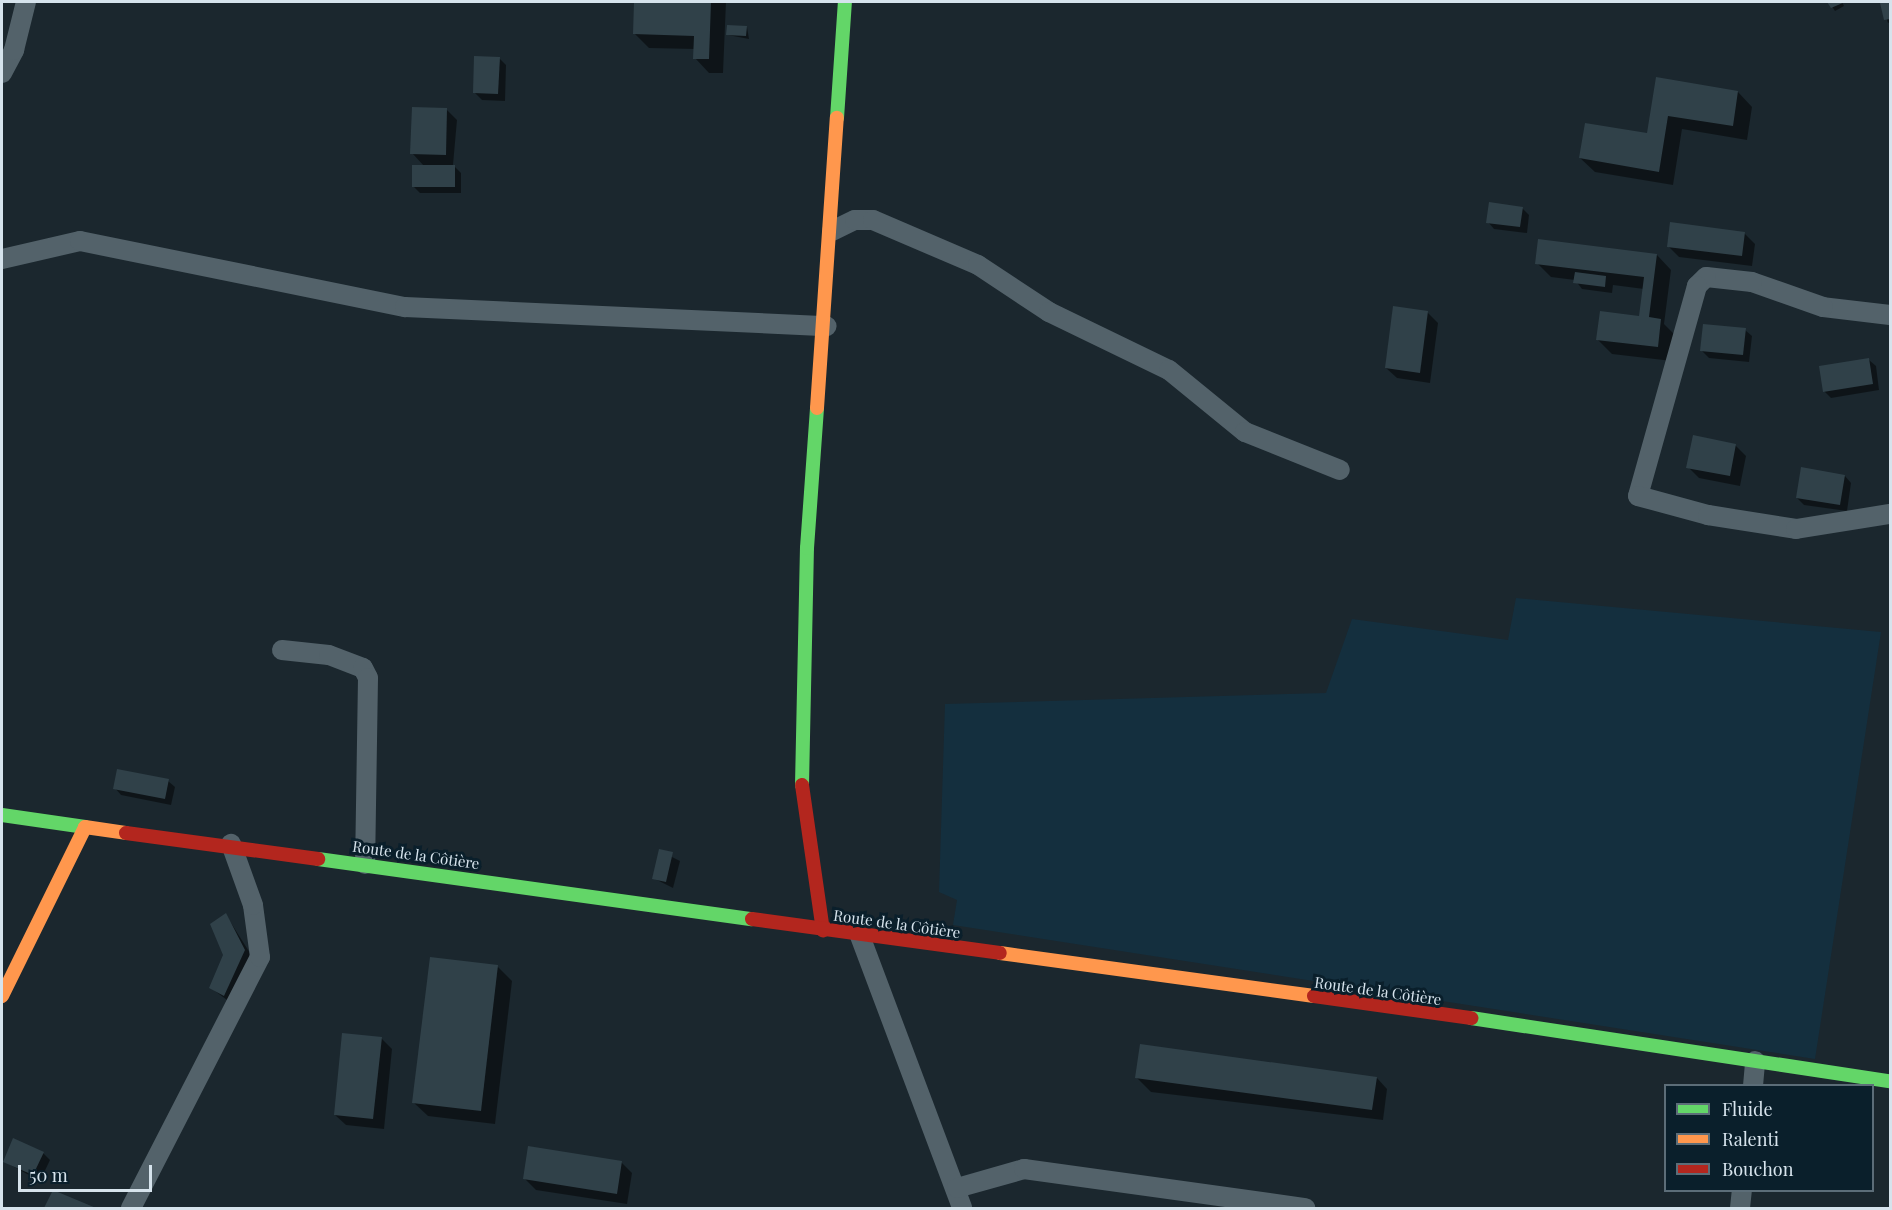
<!DOCTYPE html>
<meta charset="utf-8">
<style>
body{margin:0}
#map{position:relative;width:1892px;height:1210px;overflow:hidden;background:#1b272e;font-family:"Playfair Display",serif}
div>[style]{position:absolute}
.built>*{inset:0;background:#142f3e}
.shadow>*{inset:0;background:#0007}
.building>*{inset:0;background:#304149}
.street>*{height:20px;margin:-10px;padding:0 10px;transform-origin:10px;border-radius:10px;background:#53626a}
.fast>*{height:14px;margin:-7px;padding:0 7px;transform-origin:7px;border-radius:7px;background:#63d668}
.slow>*{height:14px;margin:-7px;padding:0 7px;transform-origin:7px;border-radius:7px;background:#ff974d}
.jam>*{height:14px;margin:-7px;padding:0 7px;transform-origin:7px;border-radius:7px;background:#b3261e}
span{translate:-50% -50%;white-space:nowrap;text-align:center;line-height:1.15;-webkit-text-stroke:6px #0a1f2b;paint-order:stroke}
.street-label{font-size:15px;color:#d6e3ec}
.frame{position:absolute;inset:0;border:3px solid #d6e3ec;pointer-events:none}
.legend{position:absolute;left:1664px;top:1084px;width:210px;height:108px;box-sizing:border-box;background:#0a1f2b;border:2px solid #5c6d78;margin:0;padding:8px 10px;list-style:none;font-size:18px;color:#d6e3ec}
.legend li{display:flex;align-items:center;gap:12px;height:30px}
.legend b{width:30px;border:2px solid #5c6d78}
.scale{position:absolute;left:18px;top:1165px;width:134px;height:27px;box-sizing:border-box;border:3px solid #d6e3ec;border-top:0;padding-left:8px;font-size:18px;line-height:21px;white-space:nowrap;color:#d6e3ec;-webkit-text-stroke:4px #0a1f2b;paint-order:stroke}
</style>
<div id="map">
<div class="built">
<div style="clip-path:polygon(1516px 598px,1881px 632px,1815px 1059px,953px 925px,957px 900px,939px 892px,945px 704px,1326px 693px,1352px 619px,1508px 640px)"></div>
</div>
<div class="shadow">
<div style="clip-path:polygon(636px 2px,726px 2px,723px 73px,709px 73px,695px 58px,695px 49px,649px 48px,634px 33px)"></div>
<div style="clip-path:polygon(1829px 2px,1842px 2px,1844px 6px,1835px 11px)"></div>
<div style="clip-path:polygon(1890px 2px,1890px 22px,1888px 23px,1882px 4px)"></div>
<div style="clip-path:polygon(747px 27px,749px 39px,728px 35px)"></div>
<div style="clip-path:polygon(499px 58px,506px 65px,505px 101px,482px 100px,475px 93px)"></div>
<div style="clip-path:polygon(1657px 79px,1738px 92px,1752px 107px,1747px 140px,1682px 129px,1673px 185px,1595px 172px,1580px 158px,1648px 135px)"></div>
<div style="clip-path:polygon(446px 109px,457px 120px,453px 165px,461px 173px,461px 193px,420px 193px,413px 186px,424px 166px,412px 153px)"></div>
<div style="clip-path:polygon(1522px 208px,1529px 215px,1527px 233px,1494px 229px,1488px 222px)"></div>
<div style="clip-path:polygon(1744px 233px,1755px 244px,1752px 266px,1679px 257px,1668px 246px)"></div>
<div style="clip-path:polygon(1657px 255px,1671px 270px,1664px 324px,1675px 335px,1672px 361px,1612px 354px,1597px 339px,1640px 318px,1644px 289px,1613px 285px,1612px 293px,1582px 289px,1575px 280px,1551px 277px,1537px 263px)"></div>
<div style="clip-path:polygon(1427px 312px,1438px 323px,1430px 383px,1397px 378px,1386px 368px)"></div>
<div style="clip-path:polygon(1745px 330px,1752px 336px,1749px 362px,1709px 358px,1702px 351px)"></div>
<div style="clip-path:polygon(1869px 360px,1876px 366px,1879px 390px,1831px 398px,1824px 391px)"></div>
<div style="clip-path:polygon(1694px 437px,1736px 446px,1746px 456px,1740px 486px,1699px 478px,1688px 467px)"></div>
<div style="clip-path:polygon(1845px 476px,1851px 483px,1847px 511px,1804px 505px,1797px 498px)"></div>
<div style="clip-path:polygon(168px 781px,175px 787px,171px 805px,121px 795px,115px 788px)"></div>
<div style="clip-path:polygon(660px 851px,680px 861px,673px 888px,653px 878px)"></div>
<div style="clip-path:polygon(226px 915px,255px 961px,235px 1006px,211px 988px,225px 955px)"></div>
<div style="clip-path:polygon(498px 967px,512px 981px,495px 1124px,428px 1116px,413px 1102px)"></div>
<div style="clip-path:polygon(381px 1038px,392px 1049px,384px 1129px,346px 1125px,335px 1115px)"></div>
<div style="clip-path:polygon(1136px 1077px,1377px 1078px,1387px 1089px,1383px 1120px,1151px 1092px)"></div>
<div style="clip-path:polygon(43px 1153px,50px 1160px,40px 1181px,5px 1162px)"></div>
<div style="clip-path:polygon(621px 1162px,632px 1173px,627px 1204px,536px 1190px,525px 1179px)"></div>
<div style="clip-path:polygon(53px 1192px,92px 1208px,46px 1208px)"></div>
</div>
<div class="building">
<div style="clip-path:polygon(634px 2px,711px 2px,709px 59px,693px 59px,694px 36px,633px 34px)"></div>
<div style="clip-path:polygon(1827px 2px,1845px 2px,1831px 8px)"></div>
<div style="clip-path:polygon(1890px 2px,1890px 19px,1884px 20px,1880px 3px)"></div>
<div style="clip-path:polygon(727px 25px,747px 26px,746px 36px,726px 35px)"></div>
<div style="clip-path:polygon(474px 56px,500px 57px,498px 94px,473px 93px)"></div>
<div style="clip-path:polygon(1656px 77px,1738px 91px,1733px 126px,1668px 116px,1659px 172px,1579px 158px,1585px 123px,1647px 133px)"></div>
<div style="clip-path:polygon(412px 107px,447px 108px,446px 155px,410px 154px)"></div>
<div style="clip-path:polygon(412px 165px,455px 165px,455px 187px,412px 187px)"></div>
<div style="clip-path:polygon(1489px 202px,1523px 207px,1520px 227px,1486px 223px)"></div>
<div style="clip-path:polygon(1670px 222px,1745px 232px,1742px 256px,1667px 247px)"></div>
<div style="clip-path:polygon(1538px 239px,1657px 254px,1649px 317px,1661px 319px,1658px 347px,1596px 340px,1600px 311px,1639px 316px,1644px 277px,1535px 264px)"></div>
<div style="clip-path:polygon(1575px 272px,1606px 276px,1605px 287px,1573px 283px)"></div>
<div style="clip-path:polygon(1393px 306px,1428px 311px,1420px 373px,1385px 368px)"></div>
<div style="clip-path:polygon(1703px 324px,1746px 328px,1743px 355px,1700px 351px)"></div>
<div style="clip-path:polygon(1869px 358px,1873px 384px,1823px 392px,1819px 366px)"></div>
<div style="clip-path:polygon(1693px 435px,1736px 444px,1730px 476px,1686px 468px)"></div>
<div style="clip-path:polygon(1801px 467px,1845px 475px,1840px 505px,1796px 498px)"></div>
<div style="clip-path:polygon(117px 769px,169px 779px,165px 799px,113px 789px)"></div>
<div style="clip-path:polygon(659px 849px,673px 852px,666px 882px,652px 879px)"></div>
<div style="clip-path:polygon(226px 913px,245px 950px,224px 996px,209px 988px,223px 955px,210px 924px)"></div>
<div style="clip-path:polygon(430px 957px,498px 965px,481px 1111px,412px 1103px)"></div>
<div style="clip-path:polygon(342px 1033px,382px 1037px,373px 1119px,334px 1115px)"></div>
<div style="clip-path:polygon(1140px 1044px,1377px 1077px,1372px 1110px,1135px 1078px)"></div>
<div style="clip-path:polygon(13px 1138px,44px 1152px,33px 1175px,3px 1162px)"></div>
<div style="clip-path:polygon(528px 1146px,622px 1161px,617px 1194px,523px 1179px)"></div>
<div style="clip-path:polygon(53px 1190px,96px 1208px,44px 1208px)"></div>
</div>
<div class="street">
<div style="left:2px;top:73px;width:26px;rotate:-62deg"></div>
<div style="left:14px;top:50px;width:49px;rotate:-76deg"></div>
<div style="left:832px;top:231px;width:25px;rotate:-26deg"></div>
<div style="left:855px;top:220px;width:18px"></div>
<div style="left:873px;top:220px;width:114px;rotate:23.2deg"></div>
<div style="left:978px;top:265px;width:85px;rotate:33.5deg"></div>
<div style="left:1049px;top:312px;width:133px;rotate:25.8deg"></div>
<div style="left:1169px;top:370px;width:98px;rotate:39.2deg"></div>
<div style="left:1245px;top:432px;width:102px;rotate:21.8deg"></div>
<div style="left:2px;top:259px;width:80px;rotate:-13deg"></div>
<div style="left:80px;top:241px;width:332px;rotate:11.5deg"></div>
<div style="left:405px;top:307px;width:422px;rotate:2.6deg"></div>
<div style="left:1890px;top:315px;width:67px;rotate:-173.2deg"></div>
<div style="left:1823px;top:307px;width:75px;rotate:-160.6deg"></div>
<div style="left:1752px;top:282px;width:46px;rotate:-173.8deg"></div>
<div style="left:1706px;top:277px;width:13px;rotate:135deg"></div>
<div style="left:1697px;top:286px;width:218px;rotate:105.7deg"></div>
<div style="left:1638px;top:496px;width:73px;rotate:15.2deg"></div>
<div style="left:1708px;top:515px;width:89px;rotate:9deg"></div>
<div style="left:1796px;top:529px;width:95px;rotate:-9.1deg"></div>
<div style="left:282px;top:650px;width:47px;rotate:6.1deg"></div>
<div style="left:329px;top:655px;width:36px;rotate:21deg"></div>
<div style="left:363px;top:668px;width:11px;rotate:63deg"></div>
<div style="left:368px;top:678px;width:186px;rotate:90.9deg"></div>
<div style="left:860px;top:936px;width:290px;rotate:69.4deg"></div>
<div style="left:1753px;top:1086px;width:25px;rotate:-85deg"></div>
<div style="left:957px;top:1188px;width:70px;rotate:-15.8deg"></div>
<div style="left:1024px;top:1169px;width:284px;rotate:7.9deg"></div>
<div style="left:131px;top:1208px;width:282px;rotate:-62.8deg"></div>
<div style="left:260px;top:957px;width:52px;rotate:-97.7deg"></div>
<div style="left:253px;top:905px;width:65px;rotate:-109.8deg"></div>
<div style="left:1740px;top:1208px;width:18px;rotate:-84deg"></div>
</div>
<div class="fast">
<div style="left:837px;top:118px;width:116px;rotate:-86.1deg"></div>
<div style="left:802px;top:785px;width:237px;rotate:-88.8deg"></div>
<div style="left:807px;top:548px;width:140px;rotate:-85.9deg"></div>
<div style="left:2px;top:815px;width:84px;rotate:8.2deg"></div>
<div style="left:318px;top:859px;width:438px;rotate:7.9deg"></div>
<div style="left:1471px;top:1018px;width:424px;rotate:8.6deg"></div>
</div>
<div class="slow">
<div style="left:817px;top:408px;width:291px;rotate:-86.1deg"></div>
<div style="left:1000px;top:953px;width:317px;rotate:7.8deg"></div>
<div style="left:2px;top:996px;width:188px;rotate:-63.8deg"></div>
<div style="left:85px;top:827px;width:41px;rotate:8.3deg"></div>
</div>
<div class="jam">
<div style="left:802px;top:785px;width:147px;rotate:81.8deg"></div>
<div style="left:126px;top:833px;width:194px;rotate:7.7deg"></div>
<div style="left:752px;top:919px;width:250px;rotate:7.8deg"></div>
<div style="left:1314px;top:996px;width:159px;rotate:8deg"></div>
</div>
<div class="street-label">
<span style="left:416px;top:855px;rotate:8deg">Route de la Côtière</span>
<span style="left:897px;top:924px;rotate:8deg">Route de la Côtière</span>
<span style="left:1378px;top:991px;rotate:8deg">Route de la Côtière</span>
</div>
<div class="frame"></div>
<ul class="legend">
<li><b style="height:8px;background:#63d668"></b>Fluide</li>
<li><b style="height:8px;background:#ff974d"></b>Ralenti</li>
<li><b style="height:8px;background:#b3261e"></b>Bouchon</li>
</ul>
<div class="scale">50 m</div>
</div>
